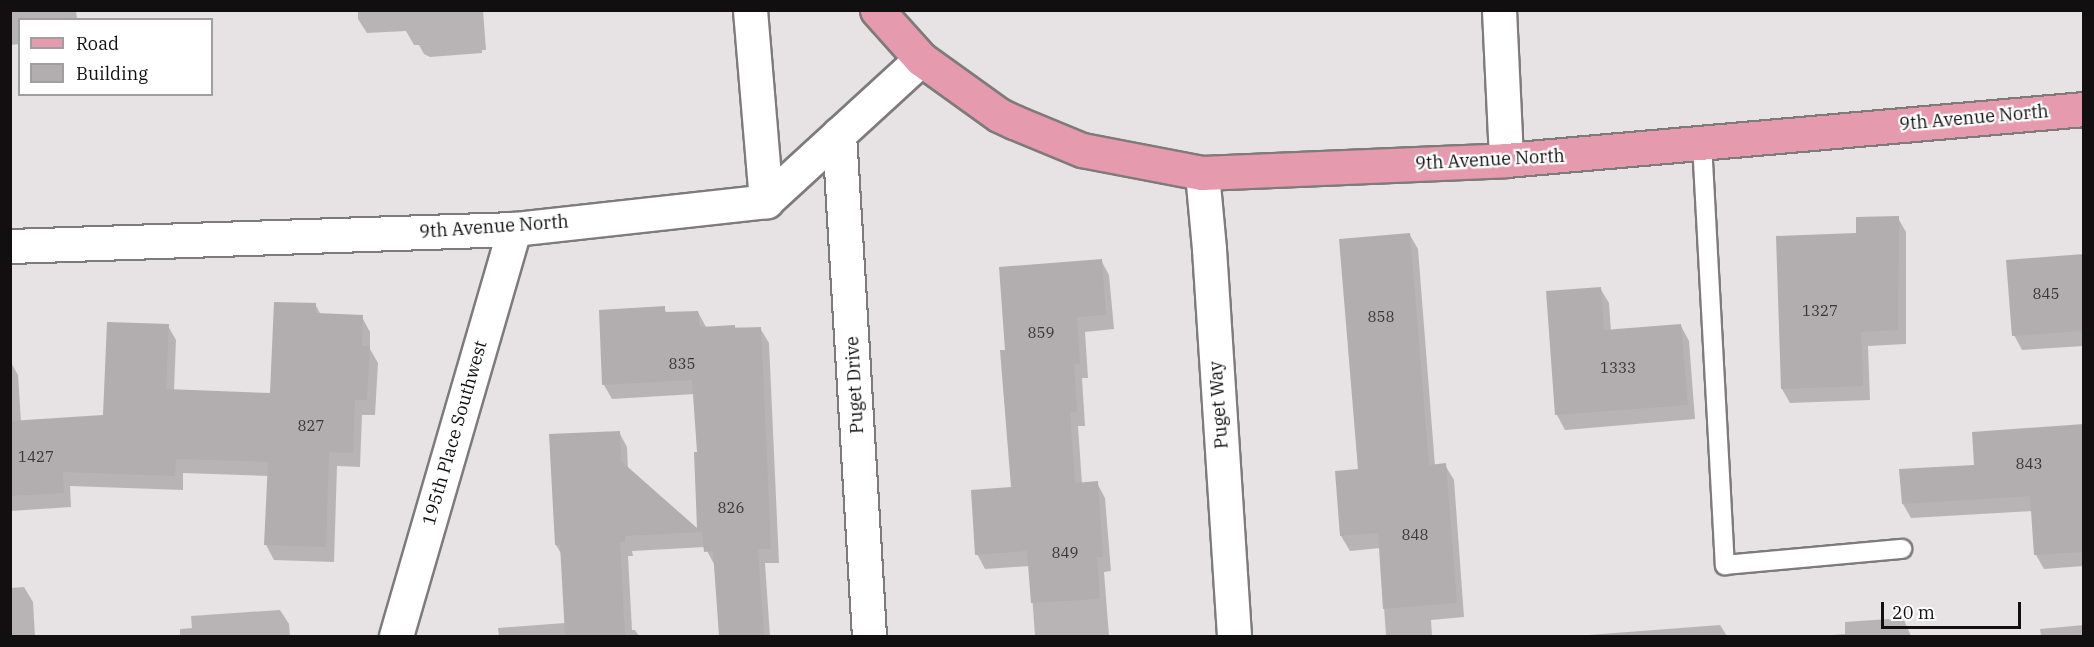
<!DOCTYPE html>
<style>
body{margin:0}
#map{position:relative;width:2094px;height:647px;overflow:hidden;background:#e7e2e3;font-family:"IBM Plex Serif",serif}
div>[style]{position:absolute}
.shadow>*{inset:0;background:#0003}
.building>*{inset:0;background:#b2adae}
.roads{filter:drop-shadow(2px 0 #7f7b7b) drop-shadow(-2px 0 #7f7b7b) drop-shadow(0 2px #7f7b7b) drop-shadow(0 -2px #7f7b7b)}
.lane>*{height:18px;margin:-9px;padding:0 9px;transform-origin:9px;border-radius:9px;background:#fff}
.street>*{height:33px;margin:-16.5px;padding:0 16.5px;transform-origin:16.5px;border-radius:16.5px;background:#fff}
.primary>*{height:33px;margin:-16.5px;padding:0 16.5px;transform-origin:16.5px;border-radius:16.5px;background:#e69aad}
span{translate:-50% -50%;white-space:nowrap;text-align:center;line-height:1.15;-webkit-text-stroke:4.5px #fff;paint-order:stroke}
.number-label{font-size:15px;color:#393638}
.number-label span{-webkit-text-stroke-width:0}
.street-label{font-size:18px;color:#110f10}
.frame{position:absolute;inset:0;border:12px solid #110f10;pointer-events:none}
.legend{position:absolute;left:18px;top:18px;width:195px;height:78px;box-sizing:border-box;background:#fff;border:2px solid #a09f9f;margin:0;padding:8px 10px;list-style:none;font-size:18px;color:#110f10}
.legend li{display:flex;align-items:center;gap:12px;height:30px}
.legend b{width:30px;border:2px solid #a09f9f}
.scale{position:absolute;left:1881px;top:602px;width:140px;height:27px;box-sizing:border-box;border:3px solid #110f10;border-top:0;padding-left:8px;font-size:18px;line-height:21px;white-space:nowrap;color:#110f10;-webkit-text-stroke:4px #fff;paint-order:stroke}
</style>
<div id="map">
<div class="shadow">
<div style="clip-path:polygon(10px 10px,76px 10px,77px 20px,20px 20px,20px 44px,10px 45px)"></div>
<div style="clip-path:polygon(358px 10px,483px 10px,486px 50px,482px 50px,482px 53px,430px 57px,424px 54px,419px 45px,414px 45px,406px 31px,367px 33px,358px 19px)"></div>
<div style="clip-path:polygon(1898px 218px,1906px 232px,1906px 344px,1868px 346px,1870px 400px,1790px 403px,1782px 389px,1857px 235px)"></div>
<div style="clip-path:polygon(1410px 235px,1418px 249px,1435px 466px,1445px 465px,1454px 480px,1464px 617px,1431px 620px,1432px 636px,1386px 636px,1380px 548px,1350px 551px,1341px 536px,1359px 470px)"></div>
<div style="clip-path:polygon(2084px 258px,2084px 346px,2022px 350px,2014px 335px)"></div>
<div style="clip-path:polygon(1101px 260px,1109px 275px,1114px 329px,1085px 332px,1088px 378px,1082px 378px,1085px 426px,1078px 426px,1082px 484px,1097px 483px,1105px 498px,1111px 571px,1104px 572px,1109px 636px,1035px 636px,1030px 566px,985px 569px,977px 554px,1013px 489px,1006px 351px)"></div>
<div style="clip-path:polygon(1600px 288px,1609px 303px,1611px 331px,1681px 326px,1689px 341px,1695px 419px,1565px 430px,1557px 415px)"></div>
<div style="clip-path:polygon(315px 304px,321px 315px,362px 317px,370px 332px,370px 349px,378px 363px,375px 415px,362px 415px,360px 467px,337px 466px,334px 562px,274px 560px,266px 545px,268px 476px,183px 473px,183px 490px,70px 486px,71px 507px,10px 511px,10px 361px,18px 375px,21px 422px,105px 416px,168px 326px,176px 340px,174px 391px,272px 395px)"></div>
<div style="clip-path:polygon(664px 308px,667px 314px,698px 312px,706px 327px,760px 328px,769px 343px,779px 563px,765px 563px,770px 636px,720px 636px,715px 566px,705px 547px,632px 551px,633px 556px,628px 556px,632px 630px,635px 630px,639px 636px,499px 636px,498px 628px,565px 623px,562px 555px,556px 545px,619px 432px,627px 447px,628px 470px,699px 532px,699px 453px,695px 394px,612px 399px,604px 385px)"></div>
<div style="clip-path:polygon(2084px 426px,2084px 566px,2044px 569px,2036px 555px,2033px 511px,1911px 518px,1903px 504px)"></div>
<div style="clip-path:polygon(24px 587px,33px 602px,35px 636px,10px 636px,10px 588px)"></div>
<div style="clip-path:polygon(280px 610px,289px 624px,290px 636px,180px 636px,180px 629px,192px 628px,191px 616px)"></div>
<div style="clip-path:polygon(1903px 618px,1911px 636px,1819px 636px,1845px 634px,1845px 622px)"></div>
<div style="clip-path:polygon(1720px 625px,1727px 636px,1575px 636px)"></div>
<div style="clip-path:polygon(2084px 625px,2084px 636px,2041px 636px,2040px 629px)"></div>
</div>
<div class="building">
<div style="clip-path:polygon(1899px 216px,1898px 330px,1861px 332px,1863px 386px,1781px 389px,1776px 236px,1856px 233px,1856px 217px)"></div>
<div style="clip-path:polygon(1410px 233px,1429px 465px,1446px 463px,1457px 603px,1383px 609px,1378px 533px,1340px 536px,1335px 471px,1358px 469px,1339px 239px)"></div>
<div style="clip-path:polygon(2084px 254px,2084px 331px,2012px 336px,2006px 260px)"></div>
<div style="clip-path:polygon(1102px 259px,1106px 315px,1077px 317px,1080px 364px,1074px 364px,1077px 412px,1070px 412px,1075px 483px,1098px 481px,1103px 557px,1097px 557px,1100px 599px,1031px 603px,1027px 551px,975px 555px,971px 490px,1011px 487px,1000px 350px,1005px 350px,999px 267px)"></div>
<div style="clip-path:polygon(1601px 287px,1604px 330px,1681px 324px,1688px 405px,1555px 415px,1546px 291px)"></div>
<div style="clip-path:polygon(274px 302px,316px 303px,316px 313px,363px 315px,362px 346px,370px 346px,367px 400px,355px 400px,353px 453px,329px 452px,326px 547px,264px 545px,268px 462px,176px 459px,175px 476px,63px 472px,64px 493px,10px 496px,10px 421px,103px 415px,107px 322px,169px 324px,166px 389px,270px 393px)"></div>
<div style="clip-path:polygon(665px 306px,665px 312px,698px 311px,700px 327px,735px 325px,735px 328px,761px 327px,771px 549px,758px 549px,764px 636px,719px 636px,713px 551px,704px 552px,702px 532px,625px 536px,625px 542px,620px 542px,625px 636px,565px 636px,560px 545px,555px 545px,549px 434px,620px 431px,621px 461px,697px 528px,694px 452px,697px 452px,692px 380px,602px 385px,599px 310px)"></div>
<div style="clip-path:polygon(2084px 424px,2084px 552px,2034px 555px,2030px 496px,1902px 504px,1899px 469px,1974px 465px,1972px 432px)"></div>
</div>
<div class="roads">
<div class="lane">
<div style="left:1702px;top:143px;width:423px;rotate:86.9deg"></div>
<div style="left:1725px;top:565px;width:178px;rotate:-5.2deg"></div>
</div>
<div class="street">
<div style="left:750px;top:10px;width:192px;rotate:85.2deg"></div>
<div style="left:1499px;top:10px;width:150px;rotate:87.3deg"></div>
<div style="left:839px;top:134px;width:503px;rotate:86.58deg"></div>
<div style="left:1202px;top:173px;width:76px;rotate:84.7deg"></div>
<div style="left:1209px;top:249px;width:388px;rotate:86.3deg"></div>
<div style="left:10px;top:246px;width:504px;rotate:-1.93deg"></div>
<div style="left:514px;top:229px;width:254px;rotate:-6.3deg"></div>
<div style="left:766px;top:201px;width:210px;rotate:-42.5deg"></div>
<div style="left:396px;top:636px;width:424px;rotate:-73.8deg"></div>
</div>
<div class="primary">
<div style="left:877px;top:10px;width:66px;rotate:48.1deg"></div>
<div style="left:921px;top:59px;width:96px;rotate:35.7deg"></div>
<div style="left:999px;top:115px;width:17px;rotate:25deg"></div>
<div style="left:1014px;top:122px;width:74px;rotate:22.4deg"></div>
<div style="left:1082px;top:150px;width:122px;rotate:10.9deg"></div>
<div style="left:1202px;top:173px;width:304px;rotate:-2.4deg"></div>
<div style="left:1506px;top:160px;width:580px;rotate:-5.04deg"></div>
</div>
</div>
<div class="number-label">
<span style="left:2046px;top:294px">845</span>
<span style="left:1820px;top:311px">1327</span>
<span style="left:1381px;top:317px">858</span>
<span style="left:1041px;top:333px">859</span>
<span style="left:682px;top:364px">835</span>
<span style="left:1618px;top:368px">1333</span>
<span style="left:311px;top:426px">827</span>
<span style="left:36px;top:457px">1427</span>
<span style="left:2029px;top:464px">843</span>
<span style="left:731px;top:508px">826</span>
<span style="left:1415px;top:535px">848</span>
<span style="left:1065px;top:553px">849</span>
</div>
<div class="street-label">
<span style="left:1974px;top:118px;rotate:-5deg">9th Avenue North</span>
<span style="left:1490px;top:160px;rotate:-3deg">9th Avenue North</span>
<span style="left:494px;top:227px;rotate:-4deg">9th Avenue North</span>
<span style="left:855px;top:385px;rotate:-93deg">Puget Drive</span>
<span style="left:1219px;top:405px;rotate:-94deg">Puget Way</span>
<span style="left:455px;top:433px;rotate:-74deg">195th Place Southwest</span>
</div>
<div class="frame"></div>
<ul class="legend">
<li><b style="height:8px;background:#e69aad"></b>Road</li>
<li><b style="height:16px;background:#b2adae"></b>Building</li>
</ul>
<div class="scale">20 m</div>
</div>
